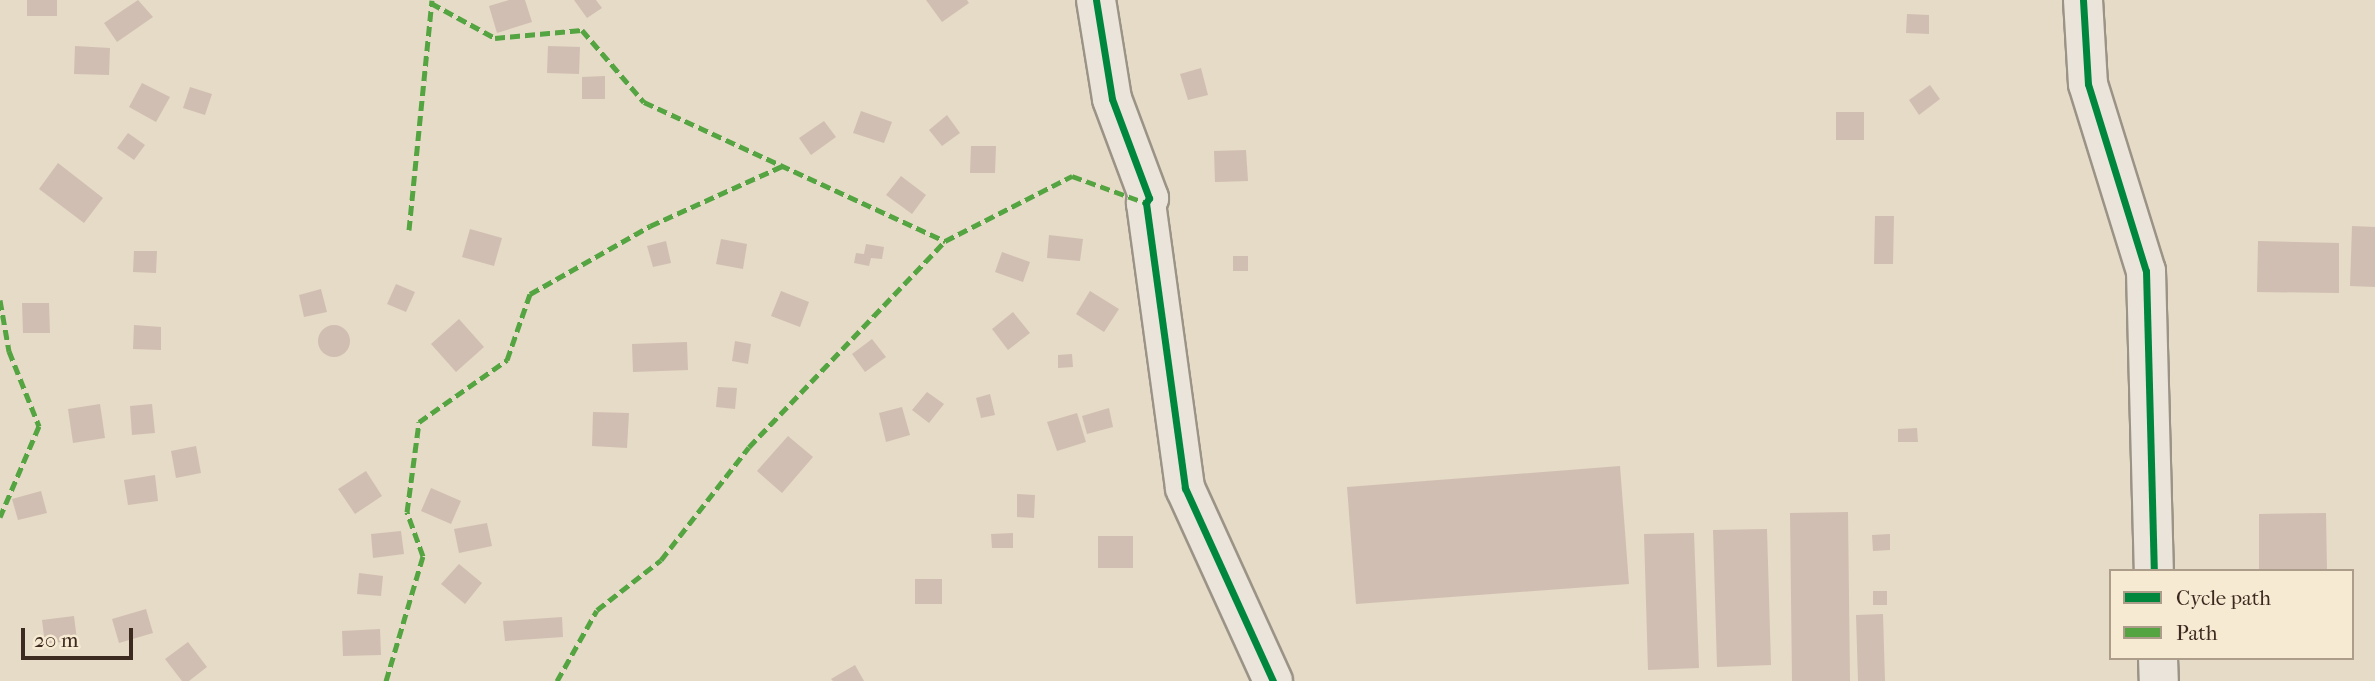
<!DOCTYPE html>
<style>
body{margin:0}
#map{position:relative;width:2375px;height:681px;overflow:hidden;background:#e5dbc6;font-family:"IM FELL French Canon",serif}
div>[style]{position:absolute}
.building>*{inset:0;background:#d1beb2}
.round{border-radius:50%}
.roads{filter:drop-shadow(2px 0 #9b9386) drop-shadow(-2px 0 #9b9386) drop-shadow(0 2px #9b9386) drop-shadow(0 -2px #9b9386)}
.minor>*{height:38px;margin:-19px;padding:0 19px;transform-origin:19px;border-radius:19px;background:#eae4da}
.quiet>*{height:5px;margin-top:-2.5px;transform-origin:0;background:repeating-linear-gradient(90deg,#54a441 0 10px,transparent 0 15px)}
.cycleway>*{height:7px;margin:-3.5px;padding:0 3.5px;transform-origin:3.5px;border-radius:3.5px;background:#00873e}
span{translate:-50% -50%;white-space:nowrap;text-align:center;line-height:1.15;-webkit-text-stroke:7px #f7ead2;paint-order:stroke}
.legend{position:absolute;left:2109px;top:569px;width:245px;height:91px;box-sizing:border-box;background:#f7ead2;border:2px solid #ac9d8b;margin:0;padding:9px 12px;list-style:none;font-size:21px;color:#3c2a20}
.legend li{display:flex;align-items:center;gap:14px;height:35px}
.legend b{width:35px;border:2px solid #ac9d8b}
.scale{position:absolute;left:21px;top:628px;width:112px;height:32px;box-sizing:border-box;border:4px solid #3c2a20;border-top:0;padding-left:9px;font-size:21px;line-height:24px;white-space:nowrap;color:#3c2a20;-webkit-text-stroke:5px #f7ead2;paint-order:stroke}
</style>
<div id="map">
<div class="building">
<div style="clip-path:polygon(27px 0,57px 0,57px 16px,27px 16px)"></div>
<div style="clip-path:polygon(138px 0,153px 17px,117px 42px,104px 23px)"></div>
<div style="clip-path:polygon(509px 0,525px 0,532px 22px,497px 33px,489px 6px)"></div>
<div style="clip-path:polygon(574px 0,596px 0,602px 8px,587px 18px)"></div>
<div style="clip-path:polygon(926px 0,967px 0,969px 3px,942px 22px)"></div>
<div style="clip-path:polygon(1907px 14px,1929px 15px,1929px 34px,1906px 33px)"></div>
<div style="clip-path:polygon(75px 46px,110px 48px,109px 75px,74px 74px)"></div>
<div style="clip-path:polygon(548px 46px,580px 47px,579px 74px,547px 73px)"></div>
<div style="clip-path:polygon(1201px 68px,1208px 95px,1188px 100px,1180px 74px)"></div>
<div style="clip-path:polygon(605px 76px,605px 99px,582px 99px,582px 77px)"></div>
<div style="clip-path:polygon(142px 83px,170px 97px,156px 122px,129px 107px)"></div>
<div style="clip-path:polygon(1930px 85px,1940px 99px,1919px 115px,1909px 100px)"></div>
<div style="clip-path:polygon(190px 87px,212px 94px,205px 115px,183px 108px)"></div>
<div style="clip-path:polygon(861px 111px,892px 122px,884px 143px,853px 133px)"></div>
<div style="clip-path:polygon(1836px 112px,1864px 112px,1864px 140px,1836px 140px)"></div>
<div style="clip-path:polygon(947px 115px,960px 133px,942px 146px,929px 130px)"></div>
<div style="clip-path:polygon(824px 121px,836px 137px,811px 155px,799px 138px)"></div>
<div style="clip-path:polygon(128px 133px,145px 145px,134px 160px,117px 148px)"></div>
<div style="clip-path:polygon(971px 146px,996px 146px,995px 173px,970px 173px)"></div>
<div style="clip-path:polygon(1246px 150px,1248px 181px,1215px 182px,1214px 151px)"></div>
<div style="clip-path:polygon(58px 163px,103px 198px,84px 223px,39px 189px)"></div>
<div style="clip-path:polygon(901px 176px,926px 195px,912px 214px,886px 195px)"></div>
<div style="clip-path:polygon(1875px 216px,1894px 216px,1893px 264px,1874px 264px)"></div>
<div style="clip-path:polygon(2352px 226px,2375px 227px,2375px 287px,2350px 286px)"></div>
<div style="clip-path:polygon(470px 229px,502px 238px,494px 266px,462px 257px)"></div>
<div style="clip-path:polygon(1049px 235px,1083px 239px,1080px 261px,1047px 258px)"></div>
<div style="clip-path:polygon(721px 239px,747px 244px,743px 269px,716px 264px)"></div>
<div style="clip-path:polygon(666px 241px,671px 263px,653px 267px,647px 246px)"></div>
<div style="clip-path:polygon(2258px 241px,2339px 243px,2339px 293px,2257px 292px)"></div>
<div style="clip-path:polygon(866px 244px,884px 247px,882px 259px,871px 258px,869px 266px,854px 263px,856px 253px,864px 254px)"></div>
<div style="clip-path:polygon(134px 251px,157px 251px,156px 273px,133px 272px)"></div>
<div style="clip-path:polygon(1002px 252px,1030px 262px,1023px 282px,995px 272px)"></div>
<div style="clip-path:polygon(1233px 256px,1248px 256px,1248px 271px,1233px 271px)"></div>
<div style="clip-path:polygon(396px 284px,415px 292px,406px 312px,387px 304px)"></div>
<div style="clip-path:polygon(321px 289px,327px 312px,304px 317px,299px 295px)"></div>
<div style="clip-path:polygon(781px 291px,809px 302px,800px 327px,771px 316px)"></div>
<div style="clip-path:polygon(1090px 291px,1119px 309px,1104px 332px,1076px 314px)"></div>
<div style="clip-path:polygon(22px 303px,49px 303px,50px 333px,23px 333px)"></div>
<div style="clip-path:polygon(1013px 312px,1030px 333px,1008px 350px,992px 329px)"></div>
<div style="clip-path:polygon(459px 319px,484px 347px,456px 372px,431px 344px)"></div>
<div class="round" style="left:318px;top:325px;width:32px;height:32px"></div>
<div style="clip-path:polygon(134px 325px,161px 327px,161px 350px,133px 349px)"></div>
<div style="clip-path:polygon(872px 339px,886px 357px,865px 372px,852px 354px)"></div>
<div style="clip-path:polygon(735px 341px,751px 344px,748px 364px,732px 361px)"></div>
<div style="clip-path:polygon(687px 342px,688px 370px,633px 372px,632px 344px)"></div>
<div style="clip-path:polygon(1072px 354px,1073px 367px,1058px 368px,1058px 355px)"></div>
<div style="clip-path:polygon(718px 387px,737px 388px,735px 409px,716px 407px)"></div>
<div style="clip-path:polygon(927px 392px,944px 404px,929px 423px,912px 410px)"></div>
<div style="clip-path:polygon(990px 394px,995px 415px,981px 418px,976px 398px)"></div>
<div style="clip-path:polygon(100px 404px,105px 438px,73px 443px,68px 409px)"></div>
<div style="clip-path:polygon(152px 404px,155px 433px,132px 435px,130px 406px)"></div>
<div style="clip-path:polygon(902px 407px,910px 435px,886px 442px,879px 413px)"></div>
<div style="clip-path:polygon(1109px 408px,1113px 427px,1087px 434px,1082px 416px)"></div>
<div style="clip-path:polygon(593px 412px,629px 413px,627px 448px,592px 446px)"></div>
<div style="clip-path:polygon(1077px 413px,1086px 442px,1057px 451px,1047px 422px)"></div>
<div style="clip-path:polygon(1917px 428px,1918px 442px,1898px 442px,1898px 429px)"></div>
<div style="clip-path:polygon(788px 436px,813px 457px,782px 493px,757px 471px)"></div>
<div style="clip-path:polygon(196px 446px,201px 473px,176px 478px,171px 451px)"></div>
<div style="clip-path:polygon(1620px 466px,1629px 584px,1356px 604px,1347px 487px)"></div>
<div style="clip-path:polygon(366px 471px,382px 496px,355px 514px,338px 489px)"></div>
<div style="clip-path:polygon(155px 475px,158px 501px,128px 505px,124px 480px)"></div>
<div style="clip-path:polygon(431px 488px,461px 501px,451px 524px,421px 511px)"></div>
<div style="clip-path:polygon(41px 491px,47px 513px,18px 520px,12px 499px)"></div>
<div style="clip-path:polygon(1017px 494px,1035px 495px,1034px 518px,1017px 517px)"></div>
<div style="clip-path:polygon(1848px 512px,1850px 681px,1792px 681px,1790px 513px)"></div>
<div style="clip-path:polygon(2326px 513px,2327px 571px,2259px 571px,2259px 514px)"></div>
<div style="clip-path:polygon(487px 523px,492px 546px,459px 553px,454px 529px)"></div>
<div style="clip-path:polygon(1767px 529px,1771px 665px,1717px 667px,1713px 530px)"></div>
<div style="clip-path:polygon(401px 531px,404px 554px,373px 558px,371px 534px)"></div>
<div style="clip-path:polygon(1013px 533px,1013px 548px,992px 548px,991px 534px)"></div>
<div style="clip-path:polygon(1694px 533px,1699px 668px,1648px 670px,1644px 534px)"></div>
<div style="clip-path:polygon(1890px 534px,1890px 550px,1873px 551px,1872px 535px)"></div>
<div style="clip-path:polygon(1098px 536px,1133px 536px,1133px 568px,1098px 568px)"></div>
<div style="clip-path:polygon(459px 564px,482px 583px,465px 604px,441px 584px)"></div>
<div style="clip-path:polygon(359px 573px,383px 576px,381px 596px,357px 594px)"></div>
<div style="clip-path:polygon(915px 579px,942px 579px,942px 604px,915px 604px)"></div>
<div style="clip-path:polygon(1873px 591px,1887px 591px,1887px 605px,1873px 605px)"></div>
<div style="clip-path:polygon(146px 609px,153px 633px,119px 643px,112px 619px)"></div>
<div style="clip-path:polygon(1883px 614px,1885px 681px,1858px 681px,1856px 615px)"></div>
<div style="clip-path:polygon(74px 616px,77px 640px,45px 644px,42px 620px)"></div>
<div style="clip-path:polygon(562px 617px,563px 637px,505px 641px,503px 621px)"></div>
<div style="clip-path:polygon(380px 629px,381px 655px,343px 656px,342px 631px)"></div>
<div style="clip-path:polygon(188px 642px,207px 667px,189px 681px,182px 681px,165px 659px)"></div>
<div style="clip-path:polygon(855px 665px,864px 681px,833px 681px,831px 679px)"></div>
</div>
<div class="roads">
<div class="minor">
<div style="left:1096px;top:0;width:100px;rotate:80.8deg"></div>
<div style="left:1112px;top:99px;width:106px;rotate:69.5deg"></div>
<div style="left:1149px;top:198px;width:6px;rotate:121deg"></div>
<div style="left:1146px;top:203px;width:288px;rotate:82.2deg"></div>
<div style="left:1185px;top:488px;width:212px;rotate:65.5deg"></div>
<div style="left:2083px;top:0;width:84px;rotate:86.6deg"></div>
<div style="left:2088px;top:84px;width:196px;rotate:72.8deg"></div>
<div style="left:2146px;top:271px;width:300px;rotate:88.5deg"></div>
<div style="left:2158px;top:658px;width:23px;rotate:88deg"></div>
</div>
</div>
<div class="quiet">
<div style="left:431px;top:3px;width:73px;rotate:28.7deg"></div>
<div style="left:495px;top:38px;width:87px;rotate:-5.3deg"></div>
<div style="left:582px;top:30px;width:95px;rotate:49.3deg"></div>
<div style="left:644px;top:102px;width:332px;rotate:24.8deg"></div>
<div style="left:409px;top:230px;width:231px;rotate:-84.3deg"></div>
<div style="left:0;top:300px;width:52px;rotate:80deg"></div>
<div style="left:9px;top:351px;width:81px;rotate:68.2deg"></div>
<div style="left:39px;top:426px;width:99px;rotate:113.2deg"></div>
<div style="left:386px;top:681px;width:130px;rotate:-73.5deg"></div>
<div style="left:423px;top:556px;width:47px;rotate:-110deg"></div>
<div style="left:407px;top:512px;width:91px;rotate:-82.4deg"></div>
<div style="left:419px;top:422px;width:108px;rotate:-35.2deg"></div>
<div style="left:507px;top:360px;width:70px;rotate:-70.8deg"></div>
<div style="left:530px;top:294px;width:138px;rotate:-29.5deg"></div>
<div style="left:650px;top:226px;width:145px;rotate:-24.4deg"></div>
<div style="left:557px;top:681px;width:81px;rotate:-60.6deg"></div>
<div style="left:597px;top:610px;width:81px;rotate:-38deg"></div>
<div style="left:661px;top:560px;width:143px;rotate:-52.1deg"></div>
<div style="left:749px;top:447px;width:284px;rotate:-46.4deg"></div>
<div style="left:945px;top:241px;width:143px;rotate:-27.1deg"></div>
<div style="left:1072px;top:176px;width:79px;rotate:20deg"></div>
</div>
<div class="cycleway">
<div style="left:1096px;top:0;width:100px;rotate:80.8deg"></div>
<div style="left:1112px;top:99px;width:106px;rotate:69.5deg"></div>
<div style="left:1149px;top:198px;width:6px;rotate:121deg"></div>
<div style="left:1146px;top:203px;width:288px;rotate:82.2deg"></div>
<div style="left:1185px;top:488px;width:212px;rotate:65.5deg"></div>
<div style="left:2083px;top:0;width:84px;rotate:86.6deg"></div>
<div style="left:2088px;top:84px;width:196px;rotate:72.8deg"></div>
<div style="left:2146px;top:271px;width:300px;rotate:88.5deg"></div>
</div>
<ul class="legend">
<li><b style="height:9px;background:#00873e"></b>Cycle path</li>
<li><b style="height:9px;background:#54a441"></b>Path</li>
</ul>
<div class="scale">20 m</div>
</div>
